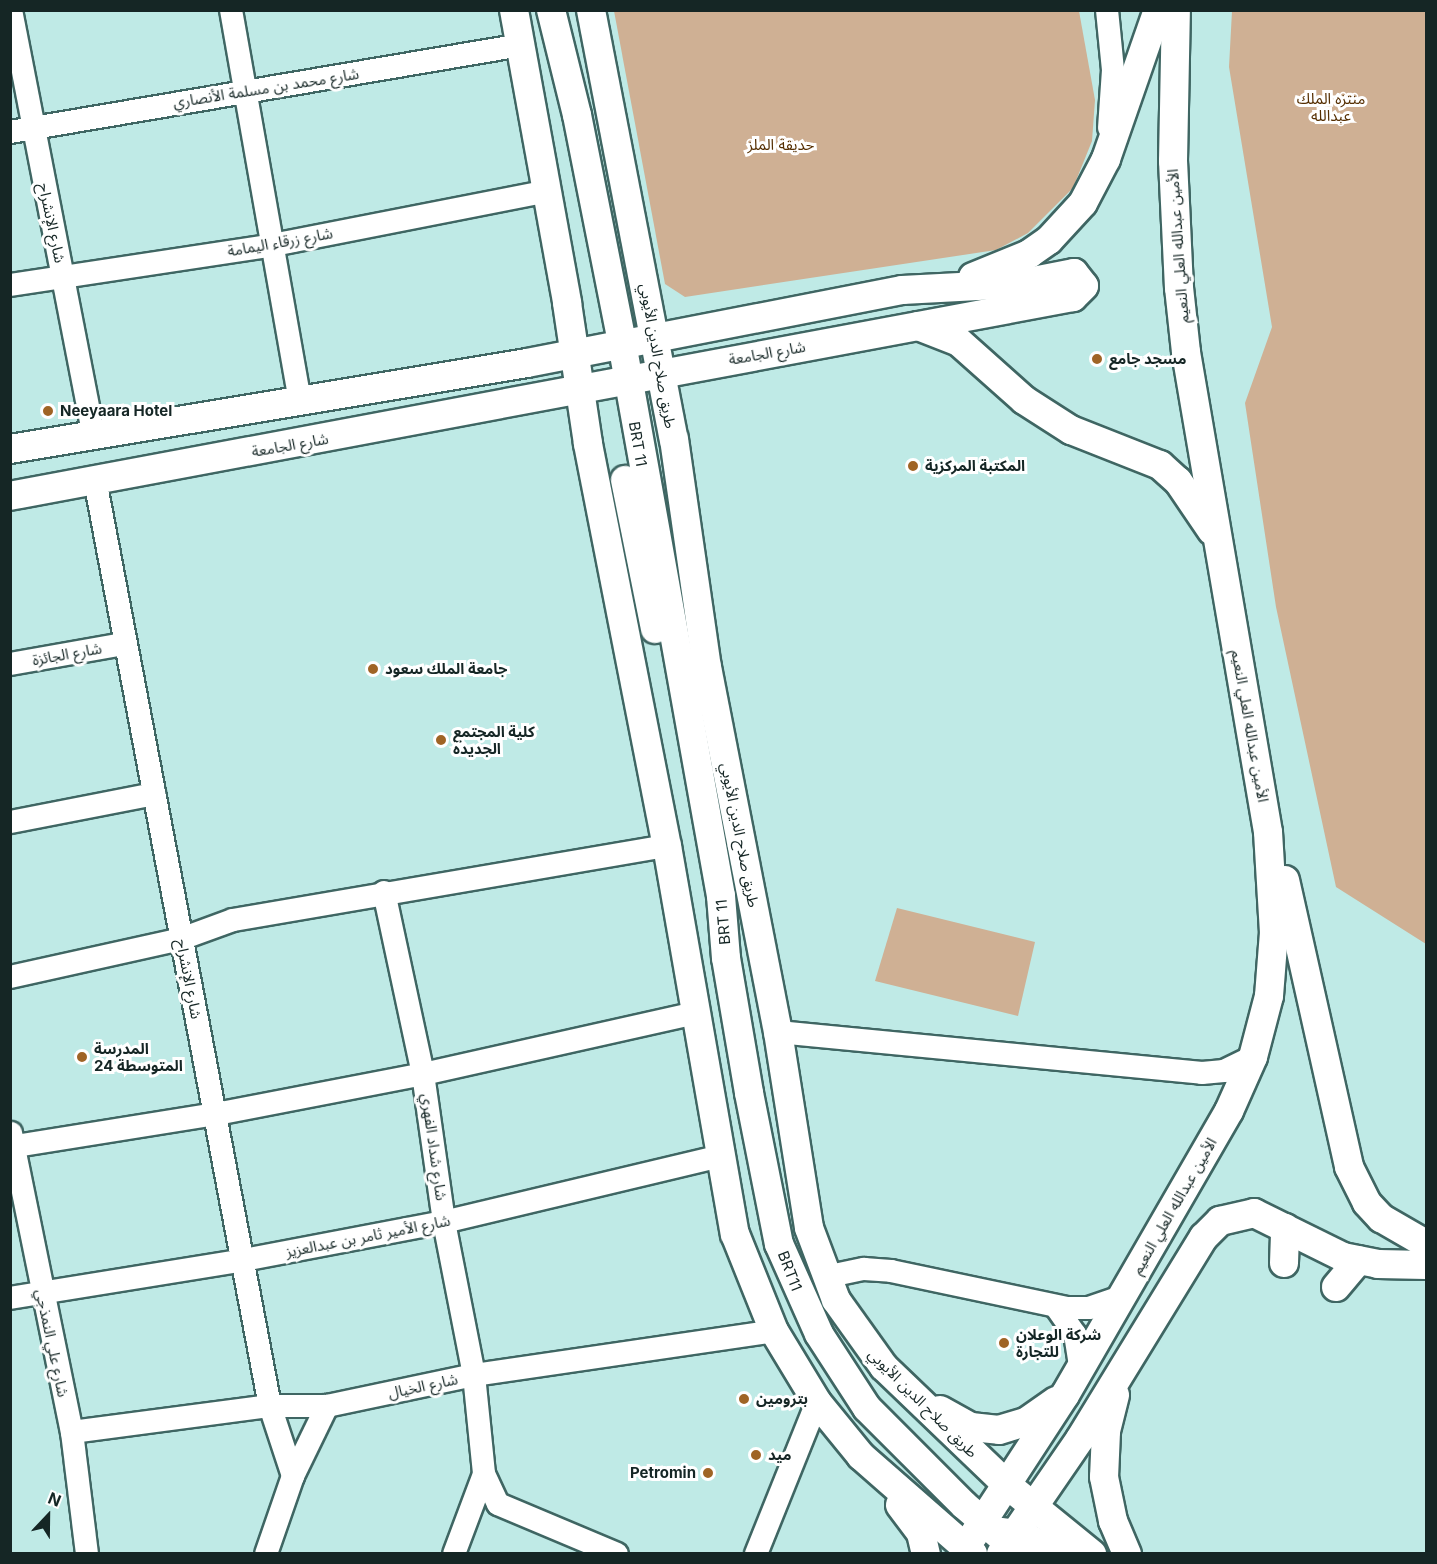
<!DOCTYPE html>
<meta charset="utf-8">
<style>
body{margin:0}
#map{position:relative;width:1437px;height:1564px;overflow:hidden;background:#bfeae6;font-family:Inter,"Noto Sans Arabic",sans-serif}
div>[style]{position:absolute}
.green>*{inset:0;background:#cfb094}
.roads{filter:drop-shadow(2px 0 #3f6663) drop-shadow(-2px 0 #3f6663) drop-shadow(0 2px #3f6663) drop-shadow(0 -2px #3f6663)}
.minor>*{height:22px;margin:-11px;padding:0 11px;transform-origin:11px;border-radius:11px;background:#fff}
.major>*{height:28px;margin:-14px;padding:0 14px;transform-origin:14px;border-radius:14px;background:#fff}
.dots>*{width:16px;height:16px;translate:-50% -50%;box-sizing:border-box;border:3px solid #fff;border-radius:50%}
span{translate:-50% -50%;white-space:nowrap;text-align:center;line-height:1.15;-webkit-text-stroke:6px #fff;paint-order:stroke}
.street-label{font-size:15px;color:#152625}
.park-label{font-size:15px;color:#552e00}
.poi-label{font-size:15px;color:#152625;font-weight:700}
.left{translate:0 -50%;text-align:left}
.right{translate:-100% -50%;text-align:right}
.frame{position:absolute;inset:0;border:12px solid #152625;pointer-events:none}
.north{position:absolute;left:18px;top:1486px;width:60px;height:60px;-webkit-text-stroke:4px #fff;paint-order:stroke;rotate:22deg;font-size:16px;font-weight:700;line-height:24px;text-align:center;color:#152625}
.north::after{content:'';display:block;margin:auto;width:21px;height:27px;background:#152625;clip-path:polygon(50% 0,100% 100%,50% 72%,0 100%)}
</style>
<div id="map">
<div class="green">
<div style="clip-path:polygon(614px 11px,1079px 11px,1095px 100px,1092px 141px,1073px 188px,1028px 233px,996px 250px,685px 297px,665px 284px)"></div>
<div style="clip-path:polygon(1232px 11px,1426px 11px,1426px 944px,1336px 887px,1276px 607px,1245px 403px,1272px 327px,1229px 67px)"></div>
<div style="clip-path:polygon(897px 908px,1035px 942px,1018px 1016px,875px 981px)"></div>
</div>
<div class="roads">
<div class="minor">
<div style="left:11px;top:10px;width:434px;rotate:79deg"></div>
<div style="left:231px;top:10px;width:396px;rotate:80deg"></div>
<div style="left:1107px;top:10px;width:60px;rotate:84.3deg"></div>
<div style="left:1113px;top:70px;width:58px;rotate:93.9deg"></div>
<div style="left:10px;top:132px;width:518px;rotate:-9.66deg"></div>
<div style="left:10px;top:285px;width:266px;rotate:-8.6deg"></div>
<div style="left:273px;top:245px;width:280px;rotate:-11.1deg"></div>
<div style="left:95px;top:480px;width:942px;rotate:79.3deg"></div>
<div style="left:270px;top:1406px;width:74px;rotate:71.8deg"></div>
<div style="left:10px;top:664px;width:115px;rotate:-10deg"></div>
<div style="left:10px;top:822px;width:147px;rotate:-11deg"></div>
<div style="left:384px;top:892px;width:186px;rotate:77.9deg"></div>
<div style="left:423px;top:1074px;width:149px;rotate:81.9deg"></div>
<div style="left:444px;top:1222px;width:156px;rotate:78.9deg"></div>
<div style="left:474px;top:1375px;width:100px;rotate:84.2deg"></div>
<div style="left:484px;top:1474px;width:33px;rotate:65deg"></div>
<div style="left:498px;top:1504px;width:129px;rotate:22.8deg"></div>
<div style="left:10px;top:977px;width:175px;rotate:-12.5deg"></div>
<div style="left:181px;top:939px;width:55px;rotate:-20.1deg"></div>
<div style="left:233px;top:920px;width:440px;rotate:-9.7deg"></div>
<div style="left:778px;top:1032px;width:426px;rotate:5.5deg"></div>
<div style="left:1202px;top:1073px;width:22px;rotate:-5deg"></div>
<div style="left:1224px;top:1071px;width:32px;rotate:-26deg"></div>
<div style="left:11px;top:1133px;width:305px;rotate:78.5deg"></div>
<div style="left:72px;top:1432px;width:123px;rotate:83deg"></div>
<div style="left:10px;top:1147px;width:209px;rotate:-9.1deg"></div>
<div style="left:216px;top:1114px;width:211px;rotate:-10.9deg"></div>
<div style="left:423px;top:1074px;width:281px;rotate:-12.6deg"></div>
<div style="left:825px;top:1277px;width:40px;rotate:-12deg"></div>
<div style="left:864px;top:1269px;width:27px;rotate:4deg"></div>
<div style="left:891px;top:1271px;width:180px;rotate:11.9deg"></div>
<div style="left:1067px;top:1308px;width:22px"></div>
<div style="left:1089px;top:1308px;width:34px;rotate:-19deg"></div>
<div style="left:10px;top:1298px;width:237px;rotate:-9.2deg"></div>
<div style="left:244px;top:1260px;width:204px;rotate:-10.8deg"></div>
<div style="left:444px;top:1222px;width:286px;rotate:-13.4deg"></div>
<div style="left:1056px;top:1307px;width:33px;rotate:55deg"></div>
<div style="left:1075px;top:1334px;width:33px;rotate:81deg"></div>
<div style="left:72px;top:1432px;width:200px;rotate:-7.5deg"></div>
<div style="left:270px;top:1406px;width:57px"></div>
<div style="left:327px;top:1406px;width:150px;rotate:-11.9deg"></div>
<div style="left:474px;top:1375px;width:303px;rotate:-8.3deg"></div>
<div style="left:266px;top:1554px;width:83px;rotate:-70.9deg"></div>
<div style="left:293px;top:1476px;width:78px;rotate:-64.1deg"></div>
<div style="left:454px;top:1554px;width:85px;rotate:-69.4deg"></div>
<div style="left:756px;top:1554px;width:164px;rotate:-68.1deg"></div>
</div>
<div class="major">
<div style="left:514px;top:10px;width:298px;rotate:79.7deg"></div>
<div style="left:567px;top:303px;width:143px;rotate:81.5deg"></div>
<div style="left:588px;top:444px;width:410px;rotate:78.9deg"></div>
<div style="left:667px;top:846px;width:394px;rotate:80.1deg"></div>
<div style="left:735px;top:1234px;width:105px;rotate:68.1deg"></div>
<div style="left:774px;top:1331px;width:83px;rotate:58.8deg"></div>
<div style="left:817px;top:1402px;width:70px;rotate:50.8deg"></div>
<div style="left:861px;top:1456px;width:149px;rotate:41.2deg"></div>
<div style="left:551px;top:10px;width:108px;rotate:76.1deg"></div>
<div style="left:577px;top:115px;width:232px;rotate:78.8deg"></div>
<div style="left:622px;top:343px;width:562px;rotate:79.85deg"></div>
<div style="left:721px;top:896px;width:62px;rotate:85.4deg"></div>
<div style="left:726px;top:958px;width:137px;rotate:80.3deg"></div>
<div style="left:749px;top:1093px;width:154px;rotate:78.8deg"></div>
<div style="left:779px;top:1244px;width:98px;rotate:66deg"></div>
<div style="left:819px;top:1334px;width:88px;rotate:57deg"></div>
<div style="left:867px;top:1408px;width:137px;rotate:45deg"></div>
<div style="left:964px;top:1505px;width:75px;rotate:40.7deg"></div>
<div style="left:591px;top:10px;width:437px;rotate:79.1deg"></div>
<div style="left:674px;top:439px;width:230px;rotate:81.8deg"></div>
<div style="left:707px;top:667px;width:372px;rotate:79deg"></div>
<div style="left:778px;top:1032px;width:198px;rotate:81deg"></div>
<div style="left:809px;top:1228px;width:77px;rotate:69.4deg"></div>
<div style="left:836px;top:1300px;width:82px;rotate:54.4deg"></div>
<div style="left:884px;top:1367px;width:169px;rotate:43.8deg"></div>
<div style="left:1006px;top:1484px;width:111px;rotate:39.1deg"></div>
<div style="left:973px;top:277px;width:61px;rotate:-22.3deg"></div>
<div style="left:1029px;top:254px;width:24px;rotate:-35deg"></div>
<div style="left:1049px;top:240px;width:50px;rotate:-47.4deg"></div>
<div style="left:1083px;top:203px;width:50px;rotate:-62.4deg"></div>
<div style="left:1106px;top:159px;width:158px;rotate:-70.8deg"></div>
<div style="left:918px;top:326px;width:44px;rotate:21.3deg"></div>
<div style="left:959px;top:342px;width:87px;rotate:41.7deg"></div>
<div style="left:1024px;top:400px;width:56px;rotate:32.6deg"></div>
<div style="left:1071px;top:430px;width:96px;rotate:21.5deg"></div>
<div style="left:1160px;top:465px;width:24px;rotate:42deg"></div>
<div style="left:1178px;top:481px;width:60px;rotate:55.8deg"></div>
<div style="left:10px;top:449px;width:524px;rotate:-9.44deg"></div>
<div style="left:527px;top:363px;width:382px;rotate:-11deg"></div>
<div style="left:902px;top:290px;width:116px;rotate:-3deg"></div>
<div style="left:1018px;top:284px;width:57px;rotate:-11.1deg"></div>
<div style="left:1074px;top:273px;width:16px;rotate:52deg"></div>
<div style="left:1084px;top:286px;width:16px;rotate:135deg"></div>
<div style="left:1073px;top:297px;width:1081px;rotate:169.4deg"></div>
<div style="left:625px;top:480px;width:152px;rotate:78.6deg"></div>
<div style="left:1285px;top:880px;width:294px;rotate:77.4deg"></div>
<div style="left:1349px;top:1167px;width:40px;rotate:63.4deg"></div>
<div style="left:1367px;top:1203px;width:21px;rotate:47deg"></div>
<div style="left:1381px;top:1218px;width:52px;rotate:30deg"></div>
<div style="left:1284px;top:1263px;width:35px;rotate:-88deg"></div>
<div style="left:1336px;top:1287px;width:35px;rotate:-50deg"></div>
<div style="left:1115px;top:1395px;width:38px;rotate:104deg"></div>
<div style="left:1106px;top:1432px;width:45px;rotate:92.5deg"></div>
<div style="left:1104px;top:1477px;width:45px;rotate:78.4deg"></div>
<div style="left:1113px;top:1521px;width:36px;rotate:67deg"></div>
<div style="left:940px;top:1410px;width:35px;rotate:29deg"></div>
<div style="left:971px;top:1427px;width:28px;rotate:6deg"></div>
<div style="left:999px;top:1430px;width:28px;rotate:-17deg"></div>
<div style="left:1026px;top:1422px;width:37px;rotate:-35deg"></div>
<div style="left:900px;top:1505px;width:35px;rotate:53deg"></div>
<div style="left:921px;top:1533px;width:22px;rotate:77deg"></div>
<div style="left:1001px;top:1532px;width:23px;rotate:7deg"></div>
<div style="left:1024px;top:1535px;width:36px;rotate:32deg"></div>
<div style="left:973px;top:1536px;width:168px;rotate:-56.9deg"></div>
<div style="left:1065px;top:1395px;width:328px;rotate:-60deg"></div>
<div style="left:1229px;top:1111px;width:59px;rotate:-66deg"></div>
<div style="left:1253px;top:1057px;width:63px;rotate:-75.3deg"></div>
<div style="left:1269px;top:996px;width:63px;rotate:-85.5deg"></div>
<div style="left:1274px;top:933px;width:101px;rotate:-93.4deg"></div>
<div style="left:1268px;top:832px;width:487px;rotate:-99.7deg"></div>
<div style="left:1186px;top:352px;width:64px;rotate:-96.2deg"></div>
<div style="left:1179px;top:288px;width:127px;rotate:-92.7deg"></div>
<div style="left:1173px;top:161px;width:151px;rotate:-88.9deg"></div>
<div style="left:1001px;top:1554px;width:140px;rotate:-55.5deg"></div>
<div style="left:1080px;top:1439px;width:237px;rotate:-58.5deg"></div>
<div style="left:1204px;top:1237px;width:23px;rotate:-45deg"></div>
<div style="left:1220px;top:1221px;width:35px;rotate:-13deg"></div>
<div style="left:1254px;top:1213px;width:99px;rotate:26.3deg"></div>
<div style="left:1343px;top:1257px;width:36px;rotate:11deg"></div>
<div style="left:1378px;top:1264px;width:48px;rotate:1.2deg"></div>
</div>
</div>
<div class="dots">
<div style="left:1097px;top:359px;background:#9f6425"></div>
<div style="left:48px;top:411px;background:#9f6425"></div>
<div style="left:913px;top:466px;background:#9f6425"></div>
<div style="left:373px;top:669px;background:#9f6425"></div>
<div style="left:441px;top:740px;background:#9f6425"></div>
<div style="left:82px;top:1057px;background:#9f6425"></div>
<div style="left:1004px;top:1343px;background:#9f6425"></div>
<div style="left:744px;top:1399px;background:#9f6425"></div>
<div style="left:756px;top:1455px;background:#9f6425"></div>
<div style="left:708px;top:1473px;background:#9f6425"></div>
</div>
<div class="street-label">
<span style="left:266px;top:88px;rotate:-9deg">شارع محمد بن مسلمة الأنصاري</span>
<span style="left:52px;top:223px;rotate:78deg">شارع الإنشراح</span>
<span style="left:280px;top:242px;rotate:-10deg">شارع زرقاء اليمامة</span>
<span style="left:1178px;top:246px;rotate:-94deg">الأمين عبدالله العلي النعيم</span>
<span style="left:767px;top:353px;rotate:-10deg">شارع الجامعة</span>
<span style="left:658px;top:356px;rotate:80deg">طريق صلاح الدين الأيوبي</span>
<span style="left:638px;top:444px;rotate:80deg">BRT 11</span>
<span style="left:290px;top:445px;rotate:-10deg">شارع الجامعة</span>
<span style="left:67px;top:654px;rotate:-10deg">شارع الجائزة</span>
<span style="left:1250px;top:726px;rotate:80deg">الأمين عبدالله العلي النعيم</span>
<span style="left:740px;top:835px;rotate:79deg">طريق صلاح الدين الأيوبي</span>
<span style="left:723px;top:922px;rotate:-95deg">BRT 11</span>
<span style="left:189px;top:979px;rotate:79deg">شارع الإنشراح</span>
<span style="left:434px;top:1147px;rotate:82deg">شارع شداد الفهري</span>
<span style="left:1174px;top:1206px;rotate:-60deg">الأمين عبدالله العلي النعيم</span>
<span style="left:368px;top:1236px;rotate:-11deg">شارع الأمير ثامر بن عبدالعزيز</span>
<span style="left:790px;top:1271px;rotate:69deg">BRT11</span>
<span style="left:52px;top:1343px;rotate:78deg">شارع علي النمذجي</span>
<span style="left:423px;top:1386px;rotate:-12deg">شارع الخيال</span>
<span style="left:923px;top:1403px;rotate:45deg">طريق صلاح الدين الأيوبي</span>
</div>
<div class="park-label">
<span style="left:1331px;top:107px">منتزه الملك<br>عبدالله</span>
<span style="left:781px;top:145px">حديقة الملز</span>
</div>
<div class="poi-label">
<span class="left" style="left:1109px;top:359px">مسجد جامع</span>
<span class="left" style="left:60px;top:411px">Neeyaara Hotel</span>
<span class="left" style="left:925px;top:466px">المكتبة المركزية</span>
<span class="left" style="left:385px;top:669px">جامعة الملك سعود</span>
<span class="left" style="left:453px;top:740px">كلية المجتمع<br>الجديده</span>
<span class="left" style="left:94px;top:1057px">المدرسة<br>المتوسطة 24</span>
<span class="left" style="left:1016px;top:1343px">شركة الوعلان<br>للتجارة</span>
<span class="left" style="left:756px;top:1399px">بترومين</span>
<span class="left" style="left:768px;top:1455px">ميد</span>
<span class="right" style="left:696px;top:1473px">Petromin</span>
</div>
<div class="frame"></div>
<div class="north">N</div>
</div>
